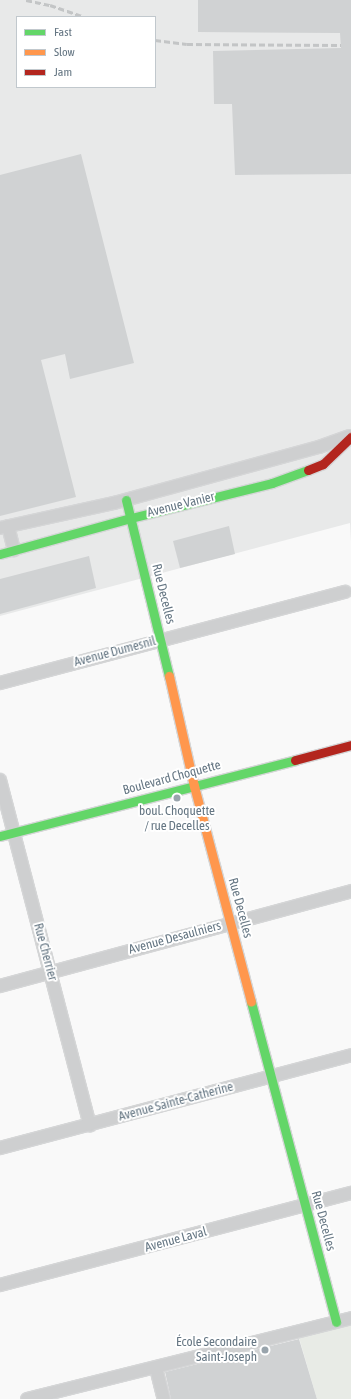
<!DOCTYPE html>
<meta charset="utf-8">
<style>
body{margin:0}
#map{position:relative;width:351px;height:1399px;overflow:hidden;background:#f9f9f9;font-family:"Asap Condensed",sans-serif}
div>[style]{position:absolute}
.built>*{inset:0;background:#e8e9e9}
.green>*{inset:0;background:#e8ebe6}
.building>*{inset:0;background:#d0d2d3}
.roads{filter:drop-shadow(1px 0 #d5d6d7) drop-shadow(-1px 0 #d5d6d7) drop-shadow(0 1px #d5d6d7) drop-shadow(0 -1px #d5d6d7)}
.street>*{height:12px;margin:-6px;padding:0 6px;transform-origin:6px;border-radius:6px;background:#cecfd0}
.fast>*{height:9px;margin:-4.5px;padding:0 4.5px;transform-origin:4.5px;border-radius:4.5px;background:#63d668}
.slow>*{height:9px;margin:-4.5px;padding:0 4.5px;transform-origin:4.5px;border-radius:4.5px;background:#ff974d}
.jam>*{height:9px;margin:-4.5px;padding:0 4.5px;transform-origin:4.5px;border-radius:4.5px;background:#b3261e}
.rail>*{height:3px;margin-top:-1.5px;transform-origin:0;background:repeating-linear-gradient(90deg,#c3c5c6 0 6px,transparent 0 9px)}
.dots>*{width:11px;height:11px;translate:-50% -50%;box-sizing:border-box;border:2px solid #fff;border-radius:50%}
span{translate:-50% -50%;white-space:nowrap;text-align:center;line-height:1.15;-webkit-text-stroke:4px #fff;paint-order:stroke}
.street-label{font-size:13px;color:#657683}
.poi-label{font-size:13px;color:#657683}
.right{translate:-100% -50%;text-align:right}
.legend{position:absolute;left:16px;top:16px;width:140px;height:72px;box-sizing:border-box;background:#fff;border:1px solid #c1c8cd;margin:0;padding:5px 7px;list-style:none;font-size:12px;color:#657683}
.legend li{display:flex;align-items:center;gap:8px;height:20px}
.legend b{width:20px;border:1px solid #c1c8cd}
</style>
<div id="map">
<div class="built">
<div style="clip-path:polygon(evenodd,0 0,351px 0,351px 542px,350px 523px,0 616px,0 0,17px 17px,155px 17px,155px 87px,17px 87px,17px 17px)"></div>
</div>
<div class="green">
<div style="clip-path:polygon(351px 1318px,351px 1399px,317px 1399px,297px 1331px)"></div>
</div>
<div class="building">
<div style="clip-path:polygon(198px 0,351px 0,351px 174px,235px 175px,232px 104px,214px 104px,213px 51px,341px 48px,340px 33px,198px 32px)"></div>
<div style="clip-path:polygon(81px 154px,134px 363px,70px 379px,65px 354px,41px 360px,76px 497px,0 516px,0 175px)"></div>
<div style="clip-path:polygon(229px 526px,235px 554px,180px 568px,173px 541px)"></div>
<div style="clip-path:polygon(89px 556px,96px 588px,0 614px,0 579px)"></div>
<div style="clip-path:polygon(299px 1339px,317px 1399px,171px 1399px,165px 1372px)"></div>
</div>
<div class="roads">
<div class="street">
<div style="left:8px;top:526px;width:25px;rotate:76deg"></div>
<div style="left:0;top:528px;width:117px;rotate:-12.4deg"></div>
<div style="left:114px;top:503px;width:213px;rotate:-15.3deg"></div>
<div style="left:319px;top:447px;width:32px;rotate:-20deg"></div>
<div style="left:0;top:683px;width:357px;rotate:-14.8deg"></div>
<div style="left:0;top:780px;width:357px;rotate:75.4deg"></div>
<div style="left:0;top:986px;width:364px;rotate:-15.1deg"></div>
<div style="left:0;top:1148px;width:363px;rotate:-14.8deg"></div>
<div style="left:0;top:1285px;width:363px;rotate:-14.7deg"></div>
<div style="left:156px;top:1368px;width:32px;rotate:76deg"></div>
<div style="left:27px;top:1399px;width:334px;rotate:-14deg"></div>
</div>
<div class="fast">
<div style="left:126px;top:500px;width:181px;rotate:76.3deg"></div>
<div style="left:0;top:554px;width:136px;rotate:-15.4deg"></div>
<div style="left:131px;top:518px;width:145px;rotate:-13.9deg"></div>
<div style="left:272px;top:483px;width:38px;rotate:-20deg"></div>
<div style="left:0;top:836px;width:305px;rotate:-14.4deg"></div>
<div style="left:251px;top:1002px;width:331px;rotate:75.1deg"></div>
</div>
<div class="slow">
<div style="left:169px;top:676px;width:113px;rotate:77.2deg"></div>
<div style="left:194px;top:786px;width:223px;rotate:75.2deg"></div>
</div>
<div class="jam">
<div style="left:308px;top:470px;width:16px;rotate:-22deg"></div>
<div style="left:323px;top:464px;width:39px;rotate:-44deg"></div>
<div style="left:295px;top:760px;width:58px;rotate:-15deg"></div>
</div>
</div>
<div class="rail">
<div style="left:26px;top:0;width:25px;rotate:12deg"></div>
<div style="left:50px;top:5px;width:36px;rotate:19deg"></div>
<div style="left:155px;top:40px;width:32px;rotate:7deg"></div>
<div style="left:187px;top:44px;width:154px;rotate:0.4deg"></div>
</div>
<div class="dots">
<div style="left:177px;top:798px;background:#99a4ac"></div>
<div style="left:265px;top:1350px;background:#99a4ac"></div>
</div>
<div class="street-label">
<span style="left:181px;top:505px;rotate:-14deg">Avenue Vanier</span>
<span style="left:163px;top:594px;rotate:76deg">Rue Decelles</span>
<span style="left:115px;top:652px;rotate:-15deg">Avenue Dumesnil</span>
<span style="left:172px;top:778px;rotate:-15deg">Boulevard Choquette</span>
<span style="left:240px;top:908px;rotate:75deg">Rue Decelles</span>
<span style="left:175px;top:938px;rotate:-15deg">Avenue Desaulniers</span>
<span style="left:45px;top:952px;rotate:75deg">Rue Cherrier</span>
<span style="left:176px;top:1102px;rotate:-15deg">Avenue Sainte-Catherine</span>
<span style="left:323px;top:1221px;rotate:75deg">Rue Decelles</span>
<span style="left:176px;top:1240px;rotate:-15deg">Avenue Laval</span>
</div>
<div class="poi-label">
<span style="left:177px;top:819px">boul. Choquette<br>/ rue Decelles</span>
<span class="right" style="left:257px;top:1350px">École Secondaire<br>Saint-Joseph</span>
</div>
<ul class="legend">
<li><b style="height:5px;background:#63d668"></b>Fast</li>
<li><b style="height:5px;background:#ff974d"></b>Slow</li>
<li><b style="height:5px;background:#b3261e"></b>Jam</li>
</ul>
</div>
